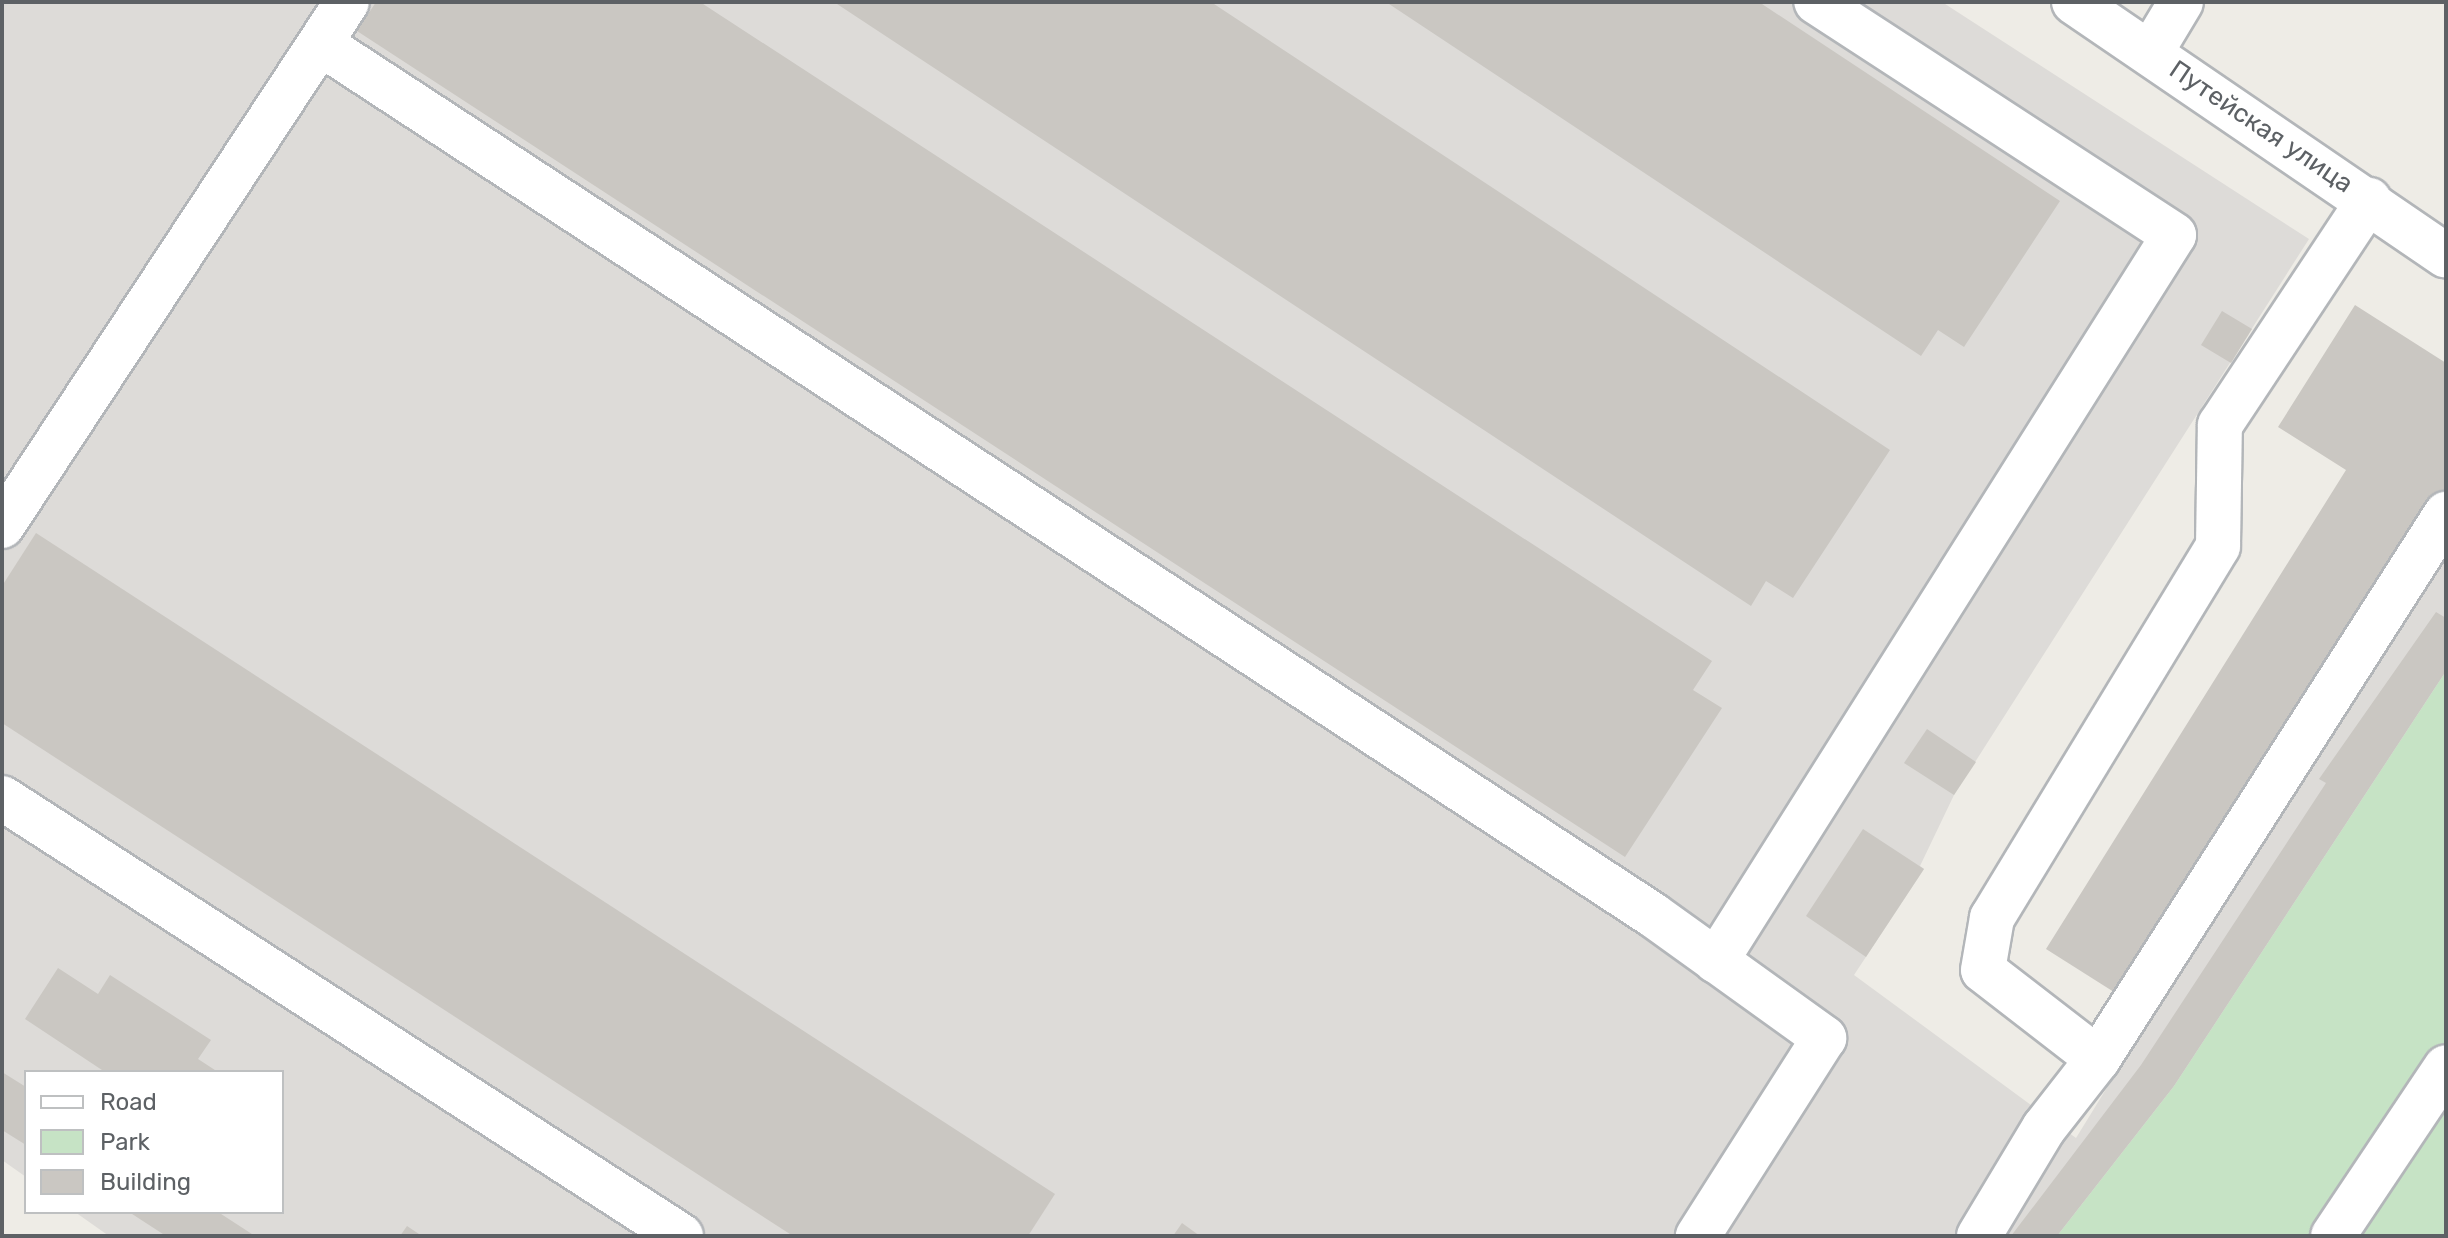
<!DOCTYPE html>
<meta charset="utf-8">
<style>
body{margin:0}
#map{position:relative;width:2448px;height:1238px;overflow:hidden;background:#eeece6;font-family:Rubik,sans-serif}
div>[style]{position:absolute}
.industrial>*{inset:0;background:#dddbd8}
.green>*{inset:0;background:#c6e3c5}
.building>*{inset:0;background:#cac7c2}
.roads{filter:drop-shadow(2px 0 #b3b6b9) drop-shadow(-2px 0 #b3b6b9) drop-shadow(0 2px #b3b6b9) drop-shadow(0 -2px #b3b6b9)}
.minor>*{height:44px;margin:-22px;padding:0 22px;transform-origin:22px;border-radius:22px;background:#fff}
span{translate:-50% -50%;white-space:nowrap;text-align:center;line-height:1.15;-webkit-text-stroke:8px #fff;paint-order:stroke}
.street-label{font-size:26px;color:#5d6165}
.frame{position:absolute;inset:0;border:4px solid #5d6165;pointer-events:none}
.legend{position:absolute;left:24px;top:1070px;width:260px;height:144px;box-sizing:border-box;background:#fff;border:2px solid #bec0c1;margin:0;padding:10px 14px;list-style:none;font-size:24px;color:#5d6165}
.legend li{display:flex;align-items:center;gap:16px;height:40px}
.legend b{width:40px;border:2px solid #bec0c1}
</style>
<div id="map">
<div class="industrial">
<div style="clip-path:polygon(2px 2px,1942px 2px,2309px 239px,1954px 795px,1920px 866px,1924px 869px,1854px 975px,2076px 1138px,2446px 537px,2446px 671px,2174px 1086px,2057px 1236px,109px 1236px,75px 1212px,282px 1212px,282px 1072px,26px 1072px,26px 1177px,2px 1160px)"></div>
</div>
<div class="green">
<div style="clip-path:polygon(2446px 671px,2446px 1236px,2057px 1236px,2174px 1086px)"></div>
</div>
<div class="building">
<div style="clip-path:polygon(376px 2px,700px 2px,1712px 661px,1693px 690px,1722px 708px,1625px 857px,357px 31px)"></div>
<div style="clip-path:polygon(834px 2px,1211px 2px,1890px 450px,1793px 598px,1766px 581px,1751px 606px)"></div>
<div style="clip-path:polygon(1386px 2px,1759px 2px,2060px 201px,1964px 347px,1938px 330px,1921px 356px)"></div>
<div style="clip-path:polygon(2355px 305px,2446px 363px,2446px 487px,2125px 999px,2046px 949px,2346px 470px,2278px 427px)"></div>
<div style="clip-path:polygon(2222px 311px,2252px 329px,2231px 363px,2201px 345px)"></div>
<div style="clip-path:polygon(36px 533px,1055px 1194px,1028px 1236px,793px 1236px,2px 723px,2px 586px)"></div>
<div style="clip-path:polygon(2436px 612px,2446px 618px,2446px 671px,2174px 1086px,2057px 1236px,2011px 1236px,2141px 1065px,2326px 783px,2319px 779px)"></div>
<div style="clip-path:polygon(1927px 729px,1976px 762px,1954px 795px,1904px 763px)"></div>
<div style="clip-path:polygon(1863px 829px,1924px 869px,1866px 957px,1806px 916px)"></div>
<div style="clip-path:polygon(58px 968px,98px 994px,110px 975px,211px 1040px,198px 1059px,218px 1072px,105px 1072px,25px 1019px)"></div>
<div style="clip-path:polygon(2px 1072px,26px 1087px,26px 1145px,2px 1130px)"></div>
<div style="clip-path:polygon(129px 1212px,218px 1212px,255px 1236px,166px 1236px)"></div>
<div style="clip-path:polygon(1182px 1223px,1200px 1236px,1173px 1236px)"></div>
<div style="clip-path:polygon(407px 1226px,422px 1236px,400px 1236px)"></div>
</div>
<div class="roads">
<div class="minor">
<div style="left:2074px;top:2px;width:450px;rotate:34.3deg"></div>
<div style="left:321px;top:44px;width:1591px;rotate:33.18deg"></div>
<div style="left:1653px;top:915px;width:211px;rotate:35.7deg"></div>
<div style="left:1824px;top:1038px;width:235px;rotate:122.5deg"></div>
<div style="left:2151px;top:52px;width:58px;rotate:-59deg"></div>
<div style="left:2px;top:526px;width:627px;rotate:-56.64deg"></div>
<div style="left:2px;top:798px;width:808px;rotate:32.82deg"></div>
<div style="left:1716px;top:961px;width:858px;rotate:-57.75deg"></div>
<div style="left:2174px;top:235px;width:427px;rotate:-146.9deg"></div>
<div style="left:2098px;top:1059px;width:145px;rotate:-142.3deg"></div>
<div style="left:1983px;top:970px;width:53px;rotate:-80.2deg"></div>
<div style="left:1992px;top:918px;width:435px;rotate:-58.7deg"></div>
<div style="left:2218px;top:546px;width:121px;rotate:-89.1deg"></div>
<div style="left:2220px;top:425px;width:270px;rotate:-56.5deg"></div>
<div style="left:1979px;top:1236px;width:126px;rotate:-59deg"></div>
<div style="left:2044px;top:1128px;width:88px;rotate:-52deg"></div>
<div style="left:2098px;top:1059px;width:647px;rotate:-57.44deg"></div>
<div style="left:2333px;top:1236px;width:203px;rotate:-56.2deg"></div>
</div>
</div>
<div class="street-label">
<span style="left:2261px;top:127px;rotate:34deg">Путейская улица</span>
</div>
<div class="frame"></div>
<ul class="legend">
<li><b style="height:10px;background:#fff"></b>Road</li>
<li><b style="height:22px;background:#c6e3c5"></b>Park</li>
<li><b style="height:22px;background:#cac7c2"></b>Building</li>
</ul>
</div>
